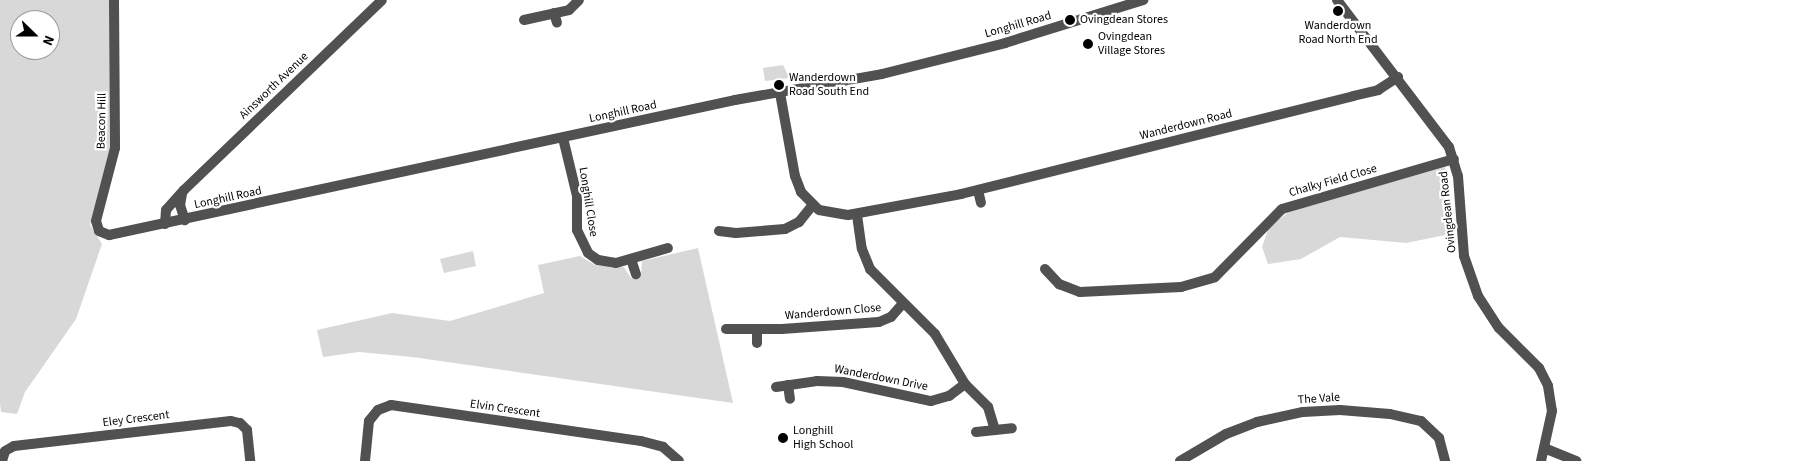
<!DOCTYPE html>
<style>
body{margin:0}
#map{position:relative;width:1795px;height:461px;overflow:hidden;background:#fff;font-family:"Source Sans 3",sans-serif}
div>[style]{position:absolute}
.green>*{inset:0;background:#d8d8d8}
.minor>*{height:10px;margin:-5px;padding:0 5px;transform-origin:5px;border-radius:5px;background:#515151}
.tertiary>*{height:10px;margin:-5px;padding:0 5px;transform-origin:5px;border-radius:5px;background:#515151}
.dots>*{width:14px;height:14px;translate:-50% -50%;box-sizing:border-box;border:2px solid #fff;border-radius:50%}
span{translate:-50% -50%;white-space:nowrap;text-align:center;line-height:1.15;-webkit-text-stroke:4.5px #fff;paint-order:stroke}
.poi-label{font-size:12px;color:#000}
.left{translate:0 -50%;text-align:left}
.street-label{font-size:12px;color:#000}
.north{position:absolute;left:10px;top:10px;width:50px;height:50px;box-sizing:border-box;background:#fff;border:1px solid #999;border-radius:50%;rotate:112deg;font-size:14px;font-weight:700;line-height:20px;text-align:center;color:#000}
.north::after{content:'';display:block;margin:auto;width:18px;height:22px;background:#000;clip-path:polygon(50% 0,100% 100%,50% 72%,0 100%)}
</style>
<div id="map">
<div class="green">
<div style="clip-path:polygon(evenodd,0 0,110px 0,110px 156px,90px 225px,102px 244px,76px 319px,25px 392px,17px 414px,1px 412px,0 403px,0 0,20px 20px,50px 20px,50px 50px,20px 50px,20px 20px)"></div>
<div style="clip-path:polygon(783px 65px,787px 73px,797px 74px,797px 77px,765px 81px,763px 68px)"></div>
<div style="clip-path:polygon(1445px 167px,1455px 233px,1406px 243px,1340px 237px,1301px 259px,1268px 264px,1262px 247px,1269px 227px,1290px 211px)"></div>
<div style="clip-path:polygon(698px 248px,733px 403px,412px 357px,359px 352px,323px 357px,317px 330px,392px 313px,450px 321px,544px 293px,538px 265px,580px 256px,595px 265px,624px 267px,631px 278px,641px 276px,642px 261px)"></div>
<div style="clip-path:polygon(473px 251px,476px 266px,444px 273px,440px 259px)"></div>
</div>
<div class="minor">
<div style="left:114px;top:0;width:148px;rotate:89.6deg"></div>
<div style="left:115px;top:148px;width:75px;rotate:104.6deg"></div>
<div style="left:96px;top:221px;width:10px;rotate:73deg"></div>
<div style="left:99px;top:231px;width:11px;rotate:22deg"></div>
<div style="left:109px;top:235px;width:640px;rotate:-12.17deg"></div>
<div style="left:735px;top:100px;width:149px;rotate:-10deg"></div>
<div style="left:882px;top:74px;width:127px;rotate:-14.1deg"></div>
<div style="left:1005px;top:43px;width:145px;rotate:-17.3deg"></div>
<div style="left:554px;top:13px;width:10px;rotate:73deg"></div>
<div style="left:524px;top:20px;width:46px;rotate:-12.5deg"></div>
<div style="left:569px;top:10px;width:14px;rotate:-45deg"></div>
<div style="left:780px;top:93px;width:84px;rotate:79.8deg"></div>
<div style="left:795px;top:176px;width:17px;rotate:69deg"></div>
<div style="left:801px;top:192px;width:25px;rotate:45deg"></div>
<div style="left:819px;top:210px;width:29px;rotate:10deg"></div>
<div style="left:848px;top:215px;width:115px;rotate:-10.5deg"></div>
<div style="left:961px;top:194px;width:404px;rotate:-14deg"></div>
<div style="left:1353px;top:96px;width:26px;rotate:-13deg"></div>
<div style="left:1378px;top:90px;width:24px;rotate:-33deg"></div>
<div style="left:563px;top:138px;width:60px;rotate:76.4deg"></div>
<div style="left:577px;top:196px;width:34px;rotate:90deg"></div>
<div style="left:577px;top:230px;width:25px;rotate:64deg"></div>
<div style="left:588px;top:253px;width:12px;rotate:35deg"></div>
<div style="left:598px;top:260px;width:18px;rotate:9deg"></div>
<div style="left:616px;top:263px;width:54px;rotate:-16.1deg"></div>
<div style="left:978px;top:190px;width:13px;rotate:77deg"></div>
<div style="left:182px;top:194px;width:11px;rotate:100deg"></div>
<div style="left:180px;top:205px;width:16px;rotate:72deg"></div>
<div style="left:857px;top:215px;width:34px;rotate:82deg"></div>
<div style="left:862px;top:249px;width:22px;rotate:68deg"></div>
<div style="left:870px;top:269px;width:92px;rotate:45deg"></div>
<div style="left:935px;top:334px;width:58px;rotate:59deg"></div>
<div style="left:965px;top:384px;width:33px;rotate:45deg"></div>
<div style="left:988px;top:407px;width:24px;rotate:73deg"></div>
<div style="left:165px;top:224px;width:14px;rotate:-86deg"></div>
<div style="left:166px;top:210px;width:27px;rotate:-48deg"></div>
<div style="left:184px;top:190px;width:274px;rotate:-43.8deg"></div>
<div style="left:719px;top:231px;width:17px;rotate:7deg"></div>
<div style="left:736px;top:233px;width:49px;rotate:-4.7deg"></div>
<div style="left:785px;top:229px;width:16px;rotate:-27deg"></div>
<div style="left:799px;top:222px;width:22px;rotate:-51deg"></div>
<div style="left:631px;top:259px;width:16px;rotate:72deg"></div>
<div style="left:1045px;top:269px;width:21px;rotate:47deg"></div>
<div style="left:1059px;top:284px;width:22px;rotate:21deg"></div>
<div style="left:1080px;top:292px;width:101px;rotate:-2.8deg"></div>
<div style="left:1181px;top:287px;width:35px;rotate:-16deg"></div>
<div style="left:1215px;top:277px;width:95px;rotate:-45.4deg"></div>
<div style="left:1282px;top:209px;width:179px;rotate:-16.2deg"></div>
<div style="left:726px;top:329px;width:56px"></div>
<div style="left:782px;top:329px;width:97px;rotate:-4.1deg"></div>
<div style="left:879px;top:322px;width:13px;rotate:-23deg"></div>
<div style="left:891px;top:317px;width:18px;rotate:-49deg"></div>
<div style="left:757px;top:343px;width:14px;rotate:-90deg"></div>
<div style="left:788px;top:385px;width:14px;rotate:82deg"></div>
<div style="left:776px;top:387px;width:41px;rotate:-8.3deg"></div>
<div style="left:817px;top:381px;width:26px;rotate:2deg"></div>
<div style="left:843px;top:382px;width:90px;rotate:12.2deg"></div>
<div style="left:931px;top:401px;width:19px;rotate:-16deg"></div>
<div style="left:949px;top:396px;width:20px;rotate:-37deg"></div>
<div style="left:976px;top:432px;width:36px;rotate:-6deg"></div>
<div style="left:1544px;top:448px;width:35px;rotate:22deg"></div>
<div style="left:2px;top:461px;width:10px;rotate:-73deg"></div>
<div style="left:5px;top:451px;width:10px;rotate:-29deg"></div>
<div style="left:14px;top:446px;width:218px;rotate:-6.6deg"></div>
<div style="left:231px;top:421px;width:9px;rotate:13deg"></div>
<div style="left:240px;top:423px;width:10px;rotate:45deg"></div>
<div style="left:247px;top:430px;width:31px;rotate:84deg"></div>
<div style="left:365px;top:461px;width:40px;rotate:-84.3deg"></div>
<div style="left:369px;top:421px;width:14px;rotate:-51deg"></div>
<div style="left:378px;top:410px;width:14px;rotate:-21deg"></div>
<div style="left:391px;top:405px;width:253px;rotate:8.2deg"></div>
<div style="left:641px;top:441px;width:23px;rotate:15deg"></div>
<div style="left:663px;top:447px;width:21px;rotate:41deg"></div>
<div style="left:1180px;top:461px;width:53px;rotate:-30.4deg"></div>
<div style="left:1226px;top:434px;width:33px;rotate:-21deg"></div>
<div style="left:1257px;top:422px;width:47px;rotate:-12.3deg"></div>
<div style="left:1303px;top:412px;width:37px;rotate:-3deg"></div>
<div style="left:1340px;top:410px;width:50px;rotate:4.6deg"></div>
<div style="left:1390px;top:414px;width:32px;rotate:13deg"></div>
<div style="left:1421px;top:421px;width:25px;rotate:43deg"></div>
<div style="left:1439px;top:438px;width:24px;rotate:75deg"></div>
</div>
<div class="tertiary">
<div style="left:1337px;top:0;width:185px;rotate:52.7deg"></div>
<div style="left:1449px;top:147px;width:30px;rotate:73deg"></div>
<div style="left:1458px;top:176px;width:80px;rotate:85.7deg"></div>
<div style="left:1464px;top:256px;width:42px;rotate:70.7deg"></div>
<div style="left:1478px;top:296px;width:38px;rotate:57deg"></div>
<div style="left:1499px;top:328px;width:57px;rotate:45deg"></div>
<div style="left:1539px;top:368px;width:20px;rotate:63deg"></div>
<div style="left:1548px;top:386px;width:25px;rotate:81deg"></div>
<div style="left:1552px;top:411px;width:51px;rotate:102.4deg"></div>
</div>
<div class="dots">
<div style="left:1338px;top:11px;background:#000"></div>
<div style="left:1070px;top:20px;background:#000"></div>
<div style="left:1088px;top:44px;background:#000"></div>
<div style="left:779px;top:85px;background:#000"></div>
<div style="left:783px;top:438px;background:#000"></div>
</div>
<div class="poi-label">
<span class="left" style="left:1080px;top:20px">Ovingdean Stores</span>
<span style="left:1338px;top:33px">Wanderdown<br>Road North End</span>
<span class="left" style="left:1098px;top:44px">Ovingdean<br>Village Stores</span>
<span class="left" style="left:789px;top:85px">Wanderdown<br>Road South End</span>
<span class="left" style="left:793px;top:438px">Longhill<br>High School</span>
</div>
<div class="street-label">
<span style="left:1018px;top:25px;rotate:-16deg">Longhill Road</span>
<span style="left:274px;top:86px;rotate:-44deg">Ainsworth Avenue</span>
<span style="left:623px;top:112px;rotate:-12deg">Longhill Road</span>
<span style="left:102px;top:121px;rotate:-89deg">Beacon Hill</span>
<span style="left:1186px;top:125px;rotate:-14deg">Wanderdown Road</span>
<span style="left:1333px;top:181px;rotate:-16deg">Chalky Field Close</span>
<span style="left:228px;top:198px;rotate:-12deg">Longhill Road</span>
<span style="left:588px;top:202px;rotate:81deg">Longhill Close</span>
<span style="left:1448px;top:212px;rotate:-96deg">Ovingdean Road</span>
<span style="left:833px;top:312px;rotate:-5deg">Wanderdown Close</span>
<span style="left:881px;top:378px;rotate:11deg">Wanderdown Drive</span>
<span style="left:1319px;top:399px;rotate:-4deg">The Vale</span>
<span style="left:505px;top:409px;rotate:8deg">Elvin Crescent</span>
<span style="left:136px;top:419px;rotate:-7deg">Eley Crescent</span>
</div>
<div class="north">N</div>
</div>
